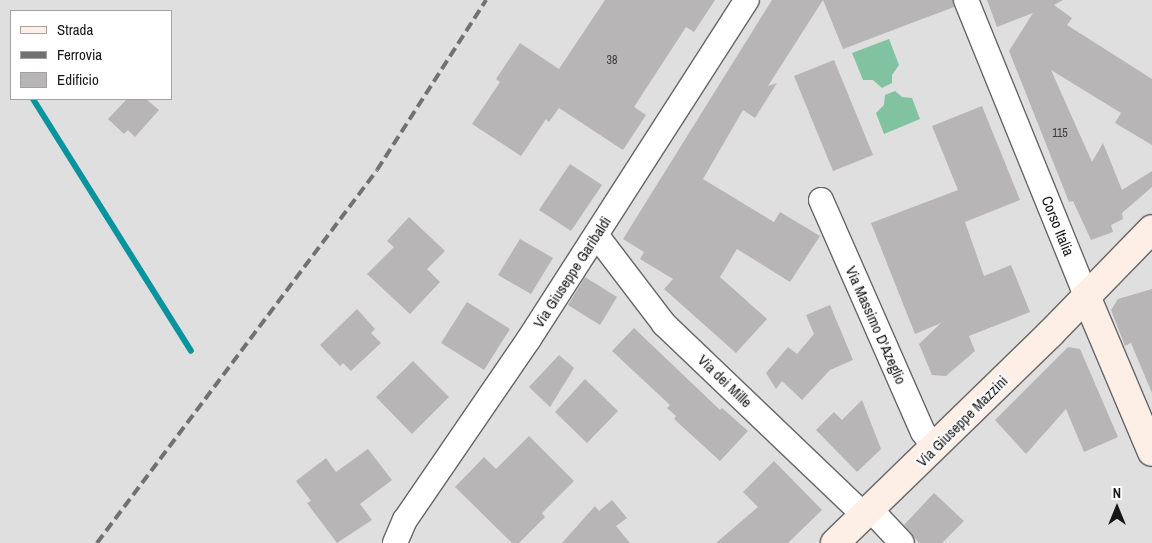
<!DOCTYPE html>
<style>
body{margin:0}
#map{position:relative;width:1152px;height:543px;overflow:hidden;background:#dfdfe0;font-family:"Archivo Narrow",sans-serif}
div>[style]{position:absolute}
.green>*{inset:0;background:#81c2a1}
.stream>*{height:6px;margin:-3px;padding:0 3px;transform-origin:3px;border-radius:3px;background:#08949e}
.building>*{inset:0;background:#b7b5b5}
.roads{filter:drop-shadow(1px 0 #666667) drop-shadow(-1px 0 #666667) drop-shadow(0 1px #666667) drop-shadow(0 -1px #666667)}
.street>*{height:24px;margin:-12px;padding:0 12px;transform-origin:12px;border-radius:12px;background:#fff}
.secondary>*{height:28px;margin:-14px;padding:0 14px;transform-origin:14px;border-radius:14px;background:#fdefe6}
.rail>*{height:4px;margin-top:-2px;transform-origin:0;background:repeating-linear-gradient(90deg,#717172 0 10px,transparent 0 15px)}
span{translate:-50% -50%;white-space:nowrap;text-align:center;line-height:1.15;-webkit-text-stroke:4px #fff;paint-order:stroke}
.number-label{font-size:12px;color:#3f3e3f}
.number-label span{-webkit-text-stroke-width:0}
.street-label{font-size:15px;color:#171718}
.legend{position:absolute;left:10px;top:10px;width:162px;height:90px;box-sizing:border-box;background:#fff;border:1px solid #a2a2a3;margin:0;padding:6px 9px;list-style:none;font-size:15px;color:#171718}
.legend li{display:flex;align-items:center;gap:10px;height:25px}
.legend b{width:25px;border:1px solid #a2a2a3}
.north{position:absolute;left:1092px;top:483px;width:50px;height:50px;-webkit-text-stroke:4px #fff;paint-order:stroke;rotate:0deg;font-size:14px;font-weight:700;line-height:20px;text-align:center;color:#171718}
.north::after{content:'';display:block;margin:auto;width:18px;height:22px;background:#171718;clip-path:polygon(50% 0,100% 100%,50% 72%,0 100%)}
</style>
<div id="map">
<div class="green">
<div style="clip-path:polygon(889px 39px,899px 65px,892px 75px,892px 83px,882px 88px,873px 80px,863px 80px,852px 53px)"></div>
<div style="clip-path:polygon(895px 91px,902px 97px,912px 98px,920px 119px,884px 134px,876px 113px,884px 105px,885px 95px)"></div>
</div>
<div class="stream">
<div style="left:33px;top:99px;width:297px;rotate:57.9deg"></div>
</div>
<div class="building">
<div style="clip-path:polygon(605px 0,715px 0,694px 32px,686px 27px,634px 107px,646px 115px,623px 150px,559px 108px,549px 122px,546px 119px,521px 156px,472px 124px,500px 82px,496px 79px,520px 43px,559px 69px)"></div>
<div style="clip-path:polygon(772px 0,953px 0,954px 7px,843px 49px,823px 0,768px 86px,777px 83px,755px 118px,743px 110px,703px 179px,774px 222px,780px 212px,820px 236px,790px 282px,737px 249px,720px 277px,767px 319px,736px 353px,664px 289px,673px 279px,640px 259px,644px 252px,623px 239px)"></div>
<div style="clip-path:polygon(987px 0,1063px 0,1054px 5px,1072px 18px,1067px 25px,1152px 79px,1152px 145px,1115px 123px,1121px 113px,1051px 70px,1092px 162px,1103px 143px,1122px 190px,1152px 171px,1152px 187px,1122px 213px,1123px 219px,1111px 225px,1113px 232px,1091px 240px,1073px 201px,1069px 202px,1009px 51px,1033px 13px,997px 27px)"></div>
<div style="clip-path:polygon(834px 60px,873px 155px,833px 171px,794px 76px)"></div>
<div style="clip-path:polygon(127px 99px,146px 99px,159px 110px,135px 137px,128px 130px,124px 134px,108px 119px)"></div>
<div style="clip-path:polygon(982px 106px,1020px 200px,965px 222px,984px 276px,1011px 265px,1030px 312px,969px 336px,975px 351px,946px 376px,932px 375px,919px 344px,941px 323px,915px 334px,871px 223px,958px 190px,932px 126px)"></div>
<div style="clip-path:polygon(570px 164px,602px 185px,571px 231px,539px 210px)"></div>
<div style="clip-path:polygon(409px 217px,445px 251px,427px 269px,440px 282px,410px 314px,367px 274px,394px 247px,387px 241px)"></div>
<div style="clip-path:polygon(520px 239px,553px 258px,531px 294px,498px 275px)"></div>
<div style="clip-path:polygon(585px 277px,617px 297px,600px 325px,568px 305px)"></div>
<div style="clip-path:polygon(1152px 289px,1152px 393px,1131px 343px,1125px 346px,1111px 310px,1118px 299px)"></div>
<div style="clip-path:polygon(467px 302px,510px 329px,484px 370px,441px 343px)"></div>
<div style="clip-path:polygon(830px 305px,853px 360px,830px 370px,802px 400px,782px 381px,776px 389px,766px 373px,788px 347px,797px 354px,814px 334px,806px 315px)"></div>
<div style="clip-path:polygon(357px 309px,375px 329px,371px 333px,381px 343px,351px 371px,343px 363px,340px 366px,320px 345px)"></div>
<div style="clip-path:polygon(634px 328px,720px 410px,722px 408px,748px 431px,720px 461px,674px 419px,676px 416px,667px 408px,670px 405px,612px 351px)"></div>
<div style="clip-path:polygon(1068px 347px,1080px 349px,1118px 437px,1084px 452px,1066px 409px,1026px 454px,995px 420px)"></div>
<div style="clip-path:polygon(559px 355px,574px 368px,550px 407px,529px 387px)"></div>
<div style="clip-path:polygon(413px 361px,449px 397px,412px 434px,376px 397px)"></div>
<div style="clip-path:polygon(585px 379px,618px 411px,587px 443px,555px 412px)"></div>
<div style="clip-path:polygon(862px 400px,881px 449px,857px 472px,816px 430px,834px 412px,842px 420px)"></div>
<div style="clip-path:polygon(529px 436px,574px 481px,542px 513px,545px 517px,519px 543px,512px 543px,455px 487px,484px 457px,496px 469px)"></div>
<div style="clip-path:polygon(368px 449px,392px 480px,360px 504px,372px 520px,337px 543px,307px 503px,311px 501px,296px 481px,326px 458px,336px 472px)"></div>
<div style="clip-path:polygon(774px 461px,822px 510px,788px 543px,716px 543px,758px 507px,743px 492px)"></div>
<div style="clip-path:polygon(934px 493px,964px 521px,942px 543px,919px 543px,904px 525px)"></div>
<div style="clip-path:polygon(612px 500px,627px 518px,616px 526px,630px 543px,562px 543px,595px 506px,599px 511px)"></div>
</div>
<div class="roads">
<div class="street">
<div style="left:966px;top:0;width:319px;rotate:67.9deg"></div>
<div style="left:821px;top:200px;width:253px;rotate:66.3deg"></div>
<div style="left:923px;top:432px;width:20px;rotate:53deg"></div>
<div style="left:597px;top:236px;width:111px;rotate:52.7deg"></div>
<div style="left:664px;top:324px;width:278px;rotate:43.7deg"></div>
<div style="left:871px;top:510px;width:45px;rotate:46.8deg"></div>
<div style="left:395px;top:543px;width:25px;rotate:-67deg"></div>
<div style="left:405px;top:520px;width:219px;rotate:-55.6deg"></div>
<div style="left:529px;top:339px;width:403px;rotate:-57.3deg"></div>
</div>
<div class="secondary">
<div style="left:1086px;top:296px;width:169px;rotate:67.1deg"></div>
<div style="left:835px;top:543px;width:300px;rotate:-44.2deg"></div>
<div style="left:1050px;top:334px;width:146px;rotate:-45.8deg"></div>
</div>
</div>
<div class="rail">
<div style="left:97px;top:543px;width:466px;rotate:-53.1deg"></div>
<div style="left:377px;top:170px;width:202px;rotate:-57.3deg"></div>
</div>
<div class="number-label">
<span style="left:612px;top:61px">38</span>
<span style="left:1060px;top:134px">115</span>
</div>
<div class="street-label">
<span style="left:1058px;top:226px;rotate:68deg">Corso Italia</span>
<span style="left:572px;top:272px;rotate:-57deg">Via Giuseppe Garibaldi</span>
<span style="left:876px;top:325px;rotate:66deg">Via Massimo D'Azeglio</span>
<span style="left:725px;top:381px;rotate:44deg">Via dei Mille</span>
<span style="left:962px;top:421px;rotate:-45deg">Via Giuseppe Mazzini</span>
</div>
<ul class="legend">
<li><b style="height:6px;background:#fdefe6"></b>Strada</li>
<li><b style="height:6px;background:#717172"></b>Ferrovia</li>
<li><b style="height:14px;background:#b7b5b5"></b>Edificio</li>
</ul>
<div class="north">N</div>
</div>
